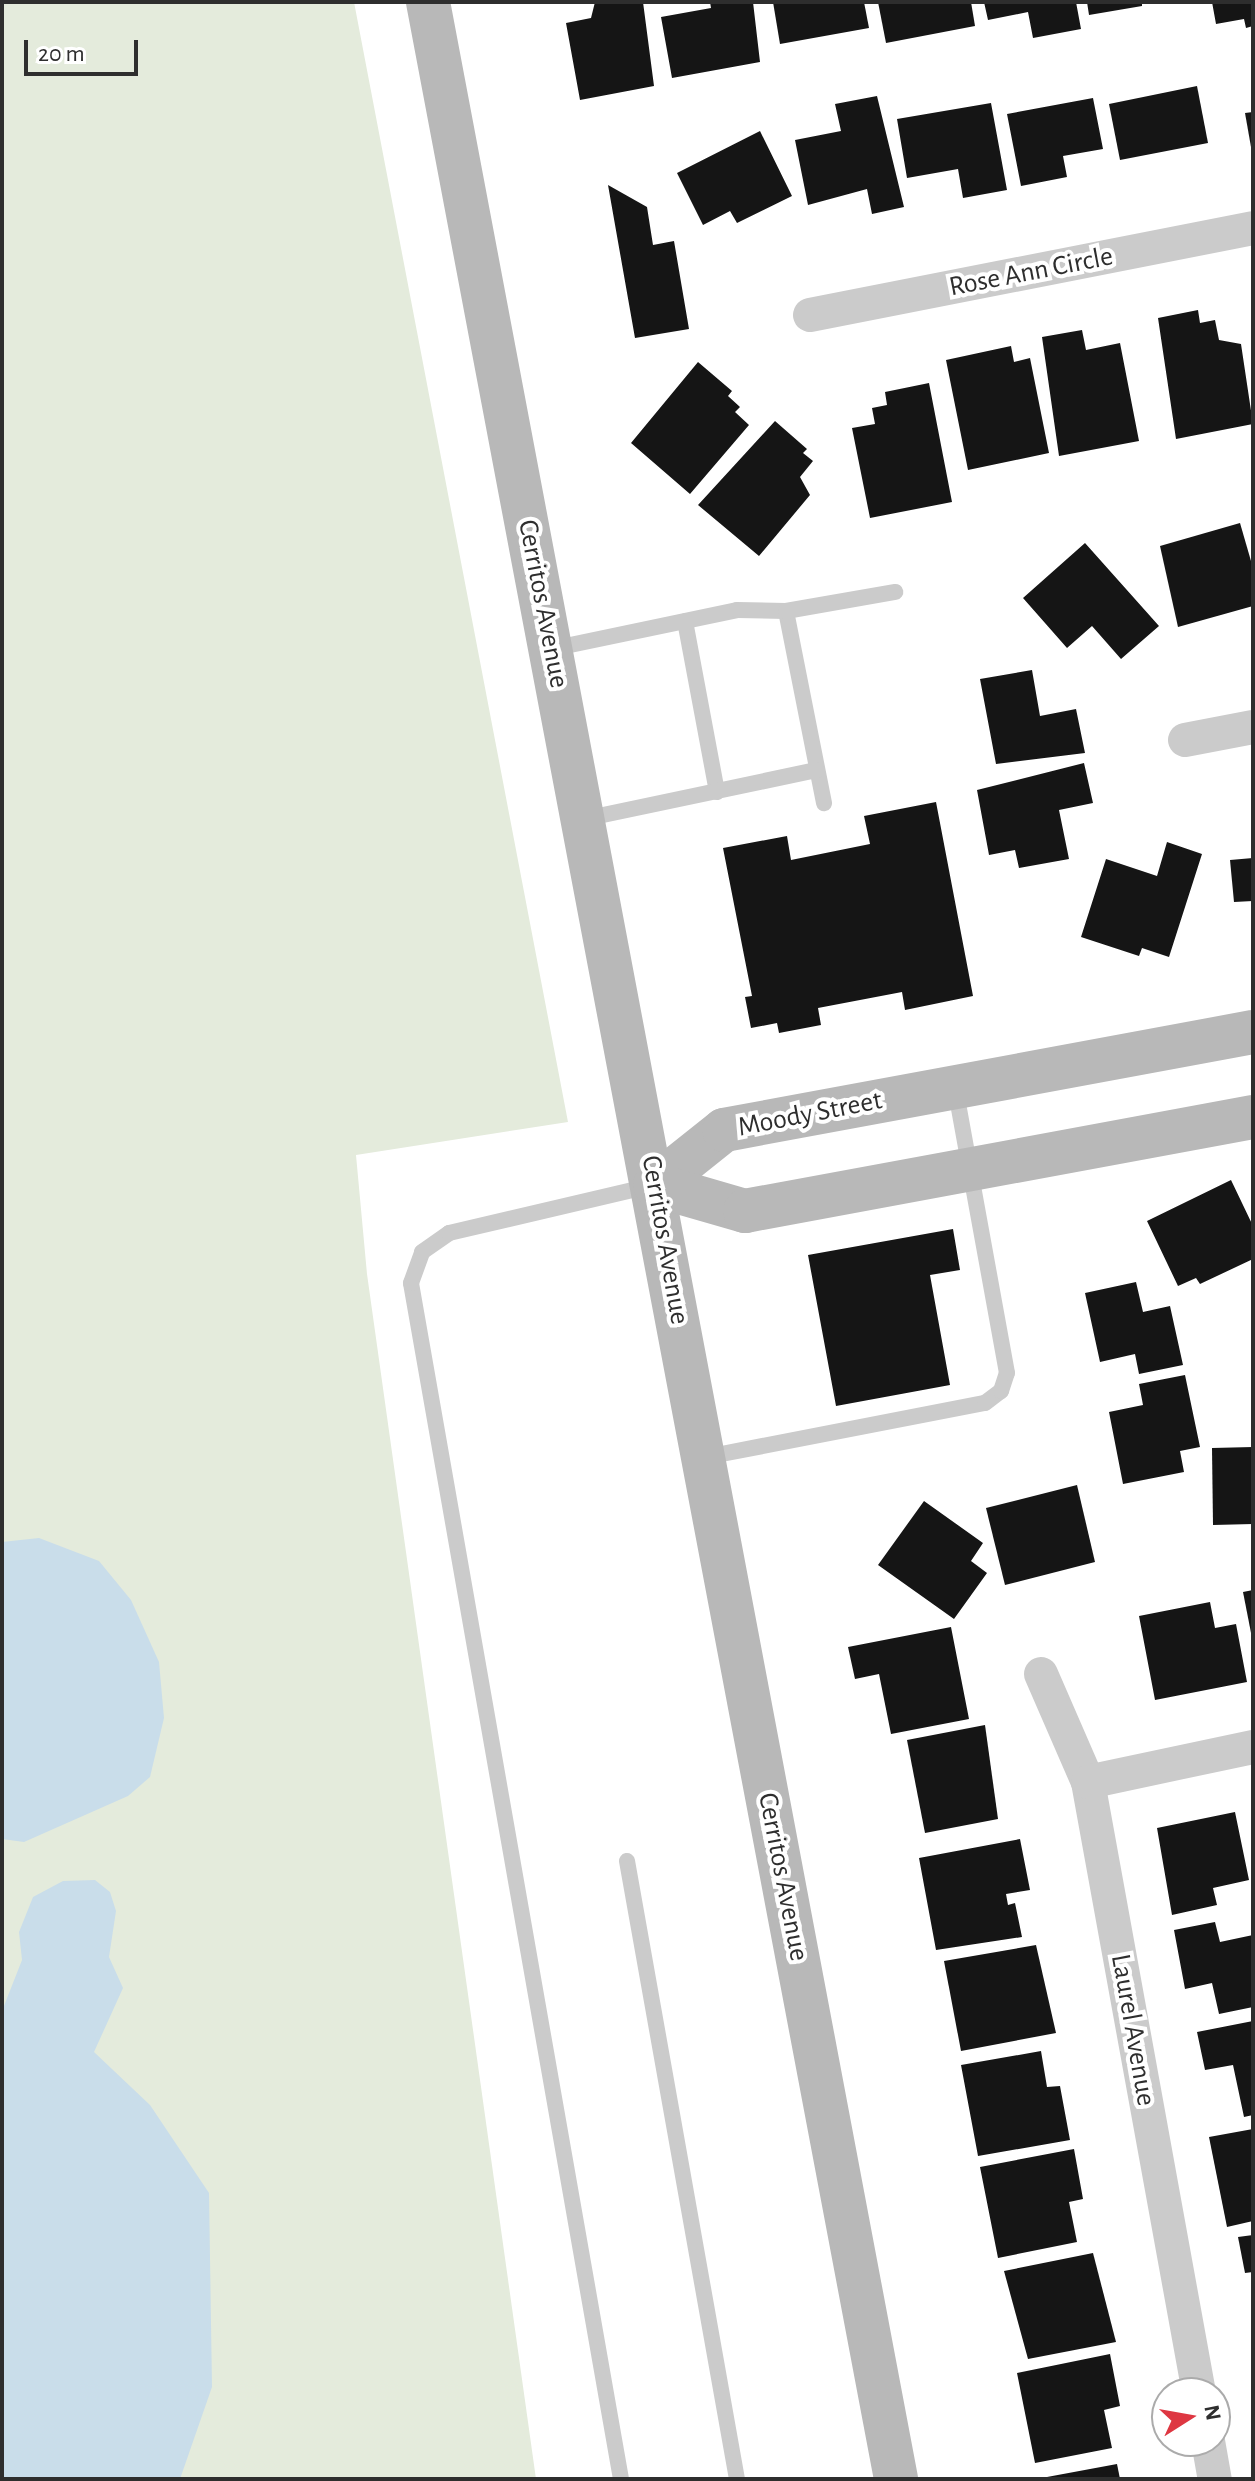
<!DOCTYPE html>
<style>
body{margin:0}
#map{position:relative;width:1255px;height:2481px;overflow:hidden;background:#fff;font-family:"Alegreya Sans",sans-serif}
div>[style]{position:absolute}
.green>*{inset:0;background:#e4ebdc}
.water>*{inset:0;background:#c9ddea}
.building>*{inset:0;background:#151515}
.lane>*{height:16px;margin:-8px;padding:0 8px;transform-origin:8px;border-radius:8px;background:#cbcbcb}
.street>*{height:34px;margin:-17px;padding:0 17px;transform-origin:17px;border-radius:17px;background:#cbcbcb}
.secondary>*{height:44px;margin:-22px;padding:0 22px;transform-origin:22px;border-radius:22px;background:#b8b8b8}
span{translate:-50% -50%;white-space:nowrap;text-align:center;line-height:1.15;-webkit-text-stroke:8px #fff;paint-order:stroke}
.street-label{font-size:28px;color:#2e2e2e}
.frame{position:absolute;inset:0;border:4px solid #2e2e2e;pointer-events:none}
.north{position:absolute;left:1151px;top:2377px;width:80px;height:80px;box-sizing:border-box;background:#fff;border:2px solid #ababab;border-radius:50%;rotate:79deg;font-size:22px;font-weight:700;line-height:32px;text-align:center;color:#2e2e2e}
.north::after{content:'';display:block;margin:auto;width:28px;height:36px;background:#de3742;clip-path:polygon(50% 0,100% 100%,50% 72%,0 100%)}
.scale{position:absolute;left:24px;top:40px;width:114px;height:36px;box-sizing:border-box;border:4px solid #2e2e2e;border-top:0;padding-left:10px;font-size:24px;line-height:28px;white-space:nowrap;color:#2e2e2e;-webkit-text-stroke:6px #fff;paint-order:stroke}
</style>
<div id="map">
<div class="green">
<div style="clip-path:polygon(2px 2px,354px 2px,568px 1122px,356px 1155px,367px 1274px,536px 2479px,2px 2479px)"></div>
</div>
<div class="water">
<div style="clip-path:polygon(39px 1538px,99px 1561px,131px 1600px,159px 1662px,164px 1718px,150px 1777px,128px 1796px,24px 1842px,2px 1839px,2px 1542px)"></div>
<div style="clip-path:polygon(95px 1880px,110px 1892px,116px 1911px,109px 1957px,123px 1988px,94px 2052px,150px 2105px,209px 2193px,212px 2387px,180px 2479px,2px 2479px,2px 2011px,22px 1960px,19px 1932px,33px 1897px,63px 1881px)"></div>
</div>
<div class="building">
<div style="clip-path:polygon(595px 2px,643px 2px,654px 86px,580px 100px,566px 23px,591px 18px)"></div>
<div style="clip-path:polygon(710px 2px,753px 2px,760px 62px,672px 78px,661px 17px,711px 8px)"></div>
<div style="clip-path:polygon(773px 2px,864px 2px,869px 28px,780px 44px)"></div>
<div style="clip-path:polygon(878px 2px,971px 2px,975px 26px,886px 43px)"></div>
<div style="clip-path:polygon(984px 2px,1076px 2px,1081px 29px,1033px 38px,1028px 12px,988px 20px)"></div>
<div style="clip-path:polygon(1087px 2px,1142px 2px,1142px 6px,1089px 15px)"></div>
<div style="clip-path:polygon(1212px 2px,1253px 2px,1253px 26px,1246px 28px,1244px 19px,1216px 24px)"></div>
<div style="clip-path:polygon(1197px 86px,1208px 143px,1120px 160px,1109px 104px)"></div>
<div style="clip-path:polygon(877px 96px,904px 207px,872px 214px,867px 189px,808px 205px,795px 140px,841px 131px,835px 104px)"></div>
<div style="clip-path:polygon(1093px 98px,1103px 149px,1063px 156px,1067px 177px,1021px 186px,1007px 114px)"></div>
<div style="clip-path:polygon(991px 103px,1007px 190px,963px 198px,958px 169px,907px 178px,897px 119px)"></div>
<div style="clip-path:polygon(1253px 112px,1253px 147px,1251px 147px,1245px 113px)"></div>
<div style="clip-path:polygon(760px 131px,792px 196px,737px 223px,730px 211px,703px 225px,677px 173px)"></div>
<div style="clip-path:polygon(608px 185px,647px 207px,653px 245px,674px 241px,689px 329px,635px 338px)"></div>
<div style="clip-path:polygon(1198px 310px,1200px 323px,1215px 320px,1219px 340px,1241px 344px,1253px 424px,1176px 439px,1158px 318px)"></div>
<div style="clip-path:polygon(1082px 330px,1086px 350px,1120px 343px,1139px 441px,1059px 456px,1042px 337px)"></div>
<div style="clip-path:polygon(1011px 346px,1014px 362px,1030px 358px,1049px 453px,968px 470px,946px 360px)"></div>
<div style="clip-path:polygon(698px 362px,732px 391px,728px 396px,740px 407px,735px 412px,749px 425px,690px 494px,631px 443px)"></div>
<div style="clip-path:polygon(929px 383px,952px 502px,870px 518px,852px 428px,875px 424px,872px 408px,887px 405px,885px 392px)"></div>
<div style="clip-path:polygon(775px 421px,807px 449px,803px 453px,813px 461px,800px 477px,810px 495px,759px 556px,698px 505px)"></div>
<div style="clip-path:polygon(1240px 523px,1253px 568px,1253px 606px,1178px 627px,1160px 546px)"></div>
<div style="clip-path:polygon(1085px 543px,1159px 626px,1121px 659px,1092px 626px,1067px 648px,1023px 598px)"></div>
<div style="clip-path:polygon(1032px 670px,1040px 716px,1076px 709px,1085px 753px,996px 764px,980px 679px)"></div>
<div style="clip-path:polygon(1084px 763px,1093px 803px,1059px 810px,1069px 859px,1019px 868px,1015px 850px,989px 855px,977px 790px)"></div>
<div style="clip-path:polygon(936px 802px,973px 996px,905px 1010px,902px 992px,818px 1008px,821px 1025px,779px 1033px,777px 1023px,751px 1028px,745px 997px,752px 996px,723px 848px,787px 836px,791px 860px,870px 844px,864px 816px)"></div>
<div style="clip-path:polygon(1167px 842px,1202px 854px,1169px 957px,1142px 948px,1139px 956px,1081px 937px,1106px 859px,1157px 876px)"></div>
<div style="clip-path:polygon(1253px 858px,1253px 901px,1234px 902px,1230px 860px)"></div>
<div style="clip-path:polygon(1231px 1180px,1253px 1226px,1253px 1259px,1200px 1284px,1196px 1278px,1178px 1286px,1147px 1221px)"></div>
<div style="clip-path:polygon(953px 1229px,960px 1270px,930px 1275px,950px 1385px,836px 1406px,808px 1255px)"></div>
<div style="clip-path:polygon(1136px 1282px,1143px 1312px,1170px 1306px,1183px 1365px,1139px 1374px,1135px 1354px,1100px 1362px,1085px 1293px)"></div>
<div style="clip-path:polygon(1185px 1375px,1200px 1447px,1180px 1451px,1184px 1472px,1123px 1484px,1109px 1412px,1143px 1405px,1139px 1384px)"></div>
<div style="clip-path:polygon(1253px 1447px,1253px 1524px,1213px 1525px,1212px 1448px)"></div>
<div style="clip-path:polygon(1077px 1485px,1095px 1562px,1005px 1585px,986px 1508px)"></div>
<div style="clip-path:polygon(924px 1501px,983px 1543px,971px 1561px,987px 1573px,954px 1619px,878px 1565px)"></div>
<div style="clip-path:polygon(1253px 1590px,1253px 1638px,1252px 1638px,1243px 1592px)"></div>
<div style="clip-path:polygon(1210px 1602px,1215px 1628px,1236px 1624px,1247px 1682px,1155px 1700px,1139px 1616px)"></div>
<div style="clip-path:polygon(951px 1627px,969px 1719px,891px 1734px,879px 1674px,855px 1679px,848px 1647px)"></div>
<div style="clip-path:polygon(985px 1725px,998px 1819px,925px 1833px,907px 1740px)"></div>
<div style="clip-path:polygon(1235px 1812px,1249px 1880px,1213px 1888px,1217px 1905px,1172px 1915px,1157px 1828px)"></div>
<div style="clip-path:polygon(1020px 1839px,1030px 1890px,1006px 1894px,1008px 1905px,1015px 1903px,1022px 1937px,936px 1950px,919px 1858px)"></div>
<div style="clip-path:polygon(1215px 1922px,1220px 1942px,1253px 1935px,1253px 2007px,1219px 2014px,1212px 1983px,1185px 1989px,1174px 1930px)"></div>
<div style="clip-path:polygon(1036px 1945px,1056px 2033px,961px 2051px,944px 1961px)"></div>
<div style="clip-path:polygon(1253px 2021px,1253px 2115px,1244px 2117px,1233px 2065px,1205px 2070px,1197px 2032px)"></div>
<div style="clip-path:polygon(1041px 2051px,1047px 2087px,1060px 2086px,1070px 2140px,978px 2156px,961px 2065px)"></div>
<div style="clip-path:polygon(1253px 2129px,1253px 2221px,1227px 2227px,1209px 2137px)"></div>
<div style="clip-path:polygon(1074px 2149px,1083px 2199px,1069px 2202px,1077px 2242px,998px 2258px,980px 2167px)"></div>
<div style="clip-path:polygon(1253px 2235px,1253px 2272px,1245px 2273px,1238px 2237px)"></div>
<div style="clip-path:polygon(1093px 2253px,1116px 2342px,1028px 2359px,1004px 2271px)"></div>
<div style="clip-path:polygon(1110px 2354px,1120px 2406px,1104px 2410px,1112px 2448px,1035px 2463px,1017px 2373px)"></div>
<div style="clip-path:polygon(1117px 2464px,1120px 2479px,1047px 2479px,1047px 2477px)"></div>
</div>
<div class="lane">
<div style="left:786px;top:611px;width:196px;rotate:78.8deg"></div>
<div style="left:685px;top:621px;width:174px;rotate:79.4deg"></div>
<div style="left:551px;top:649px;width:190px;rotate:-11.8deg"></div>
<div style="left:737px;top:610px;width:49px;rotate:1.2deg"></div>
<div style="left:786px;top:611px;width:111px;rotate:-9.9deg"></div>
<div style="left:584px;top:819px;width:238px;rotate:-11.9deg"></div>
<div style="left:706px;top:1457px;width:284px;rotate:-11deg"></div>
<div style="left:985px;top:1403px;width:20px;rotate:-37deg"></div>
<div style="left:1001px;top:1391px;width:19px;rotate:-72deg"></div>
<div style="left:1007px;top:1373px;width:290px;rotate:-100.3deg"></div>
<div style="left:627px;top:1861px;width:628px;rotate:79.91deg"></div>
<div style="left:621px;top:2479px;width:1214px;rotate:-99.96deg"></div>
<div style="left:411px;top:1283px;width:33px;rotate:-70deg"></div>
<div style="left:422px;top:1252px;width:33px;rotate:-35deg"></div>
<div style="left:449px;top:1233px;width:205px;rotate:-13.2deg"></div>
</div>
<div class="street">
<div style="left:810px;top:315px;width:451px;rotate:-11.1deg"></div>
<div style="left:1185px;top:740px;width:69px;rotate:-10.8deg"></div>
<div style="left:1041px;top:1674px;width:118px;rotate:66.5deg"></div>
<div style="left:1088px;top:1782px;width:621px;rotate:79.7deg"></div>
<div style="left:1088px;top:1782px;width:169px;rotate:-12deg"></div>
<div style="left:1208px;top:2441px;width:39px;rotate:80deg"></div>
</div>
<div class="secondary">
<div style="left:428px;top:2px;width:2521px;rotate:79.3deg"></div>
<div style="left:655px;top:1185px;width:88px;rotate:-38.6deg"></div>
<div style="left:724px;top:1130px;width:538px;rotate:-10.5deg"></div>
<div style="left:655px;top:1185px;width:94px;rotate:16.1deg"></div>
<div style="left:745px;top:1211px;width:517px;rotate:-10.48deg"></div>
</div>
<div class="street-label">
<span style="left:1031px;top:272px;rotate:-11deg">Rose Ann Circle</span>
<span style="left:543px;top:604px;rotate:79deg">Cerritos Avenue</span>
<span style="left:810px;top:1114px;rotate:-11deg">Moody Street</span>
<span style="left:665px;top:1240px;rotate:80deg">Cerritos Avenue</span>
<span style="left:783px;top:1877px;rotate:79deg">Cerritos Avenue</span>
<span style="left:1133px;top:2030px;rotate:80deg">Laurel Avenue</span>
</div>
<div class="frame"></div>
<div class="north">N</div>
<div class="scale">20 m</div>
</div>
